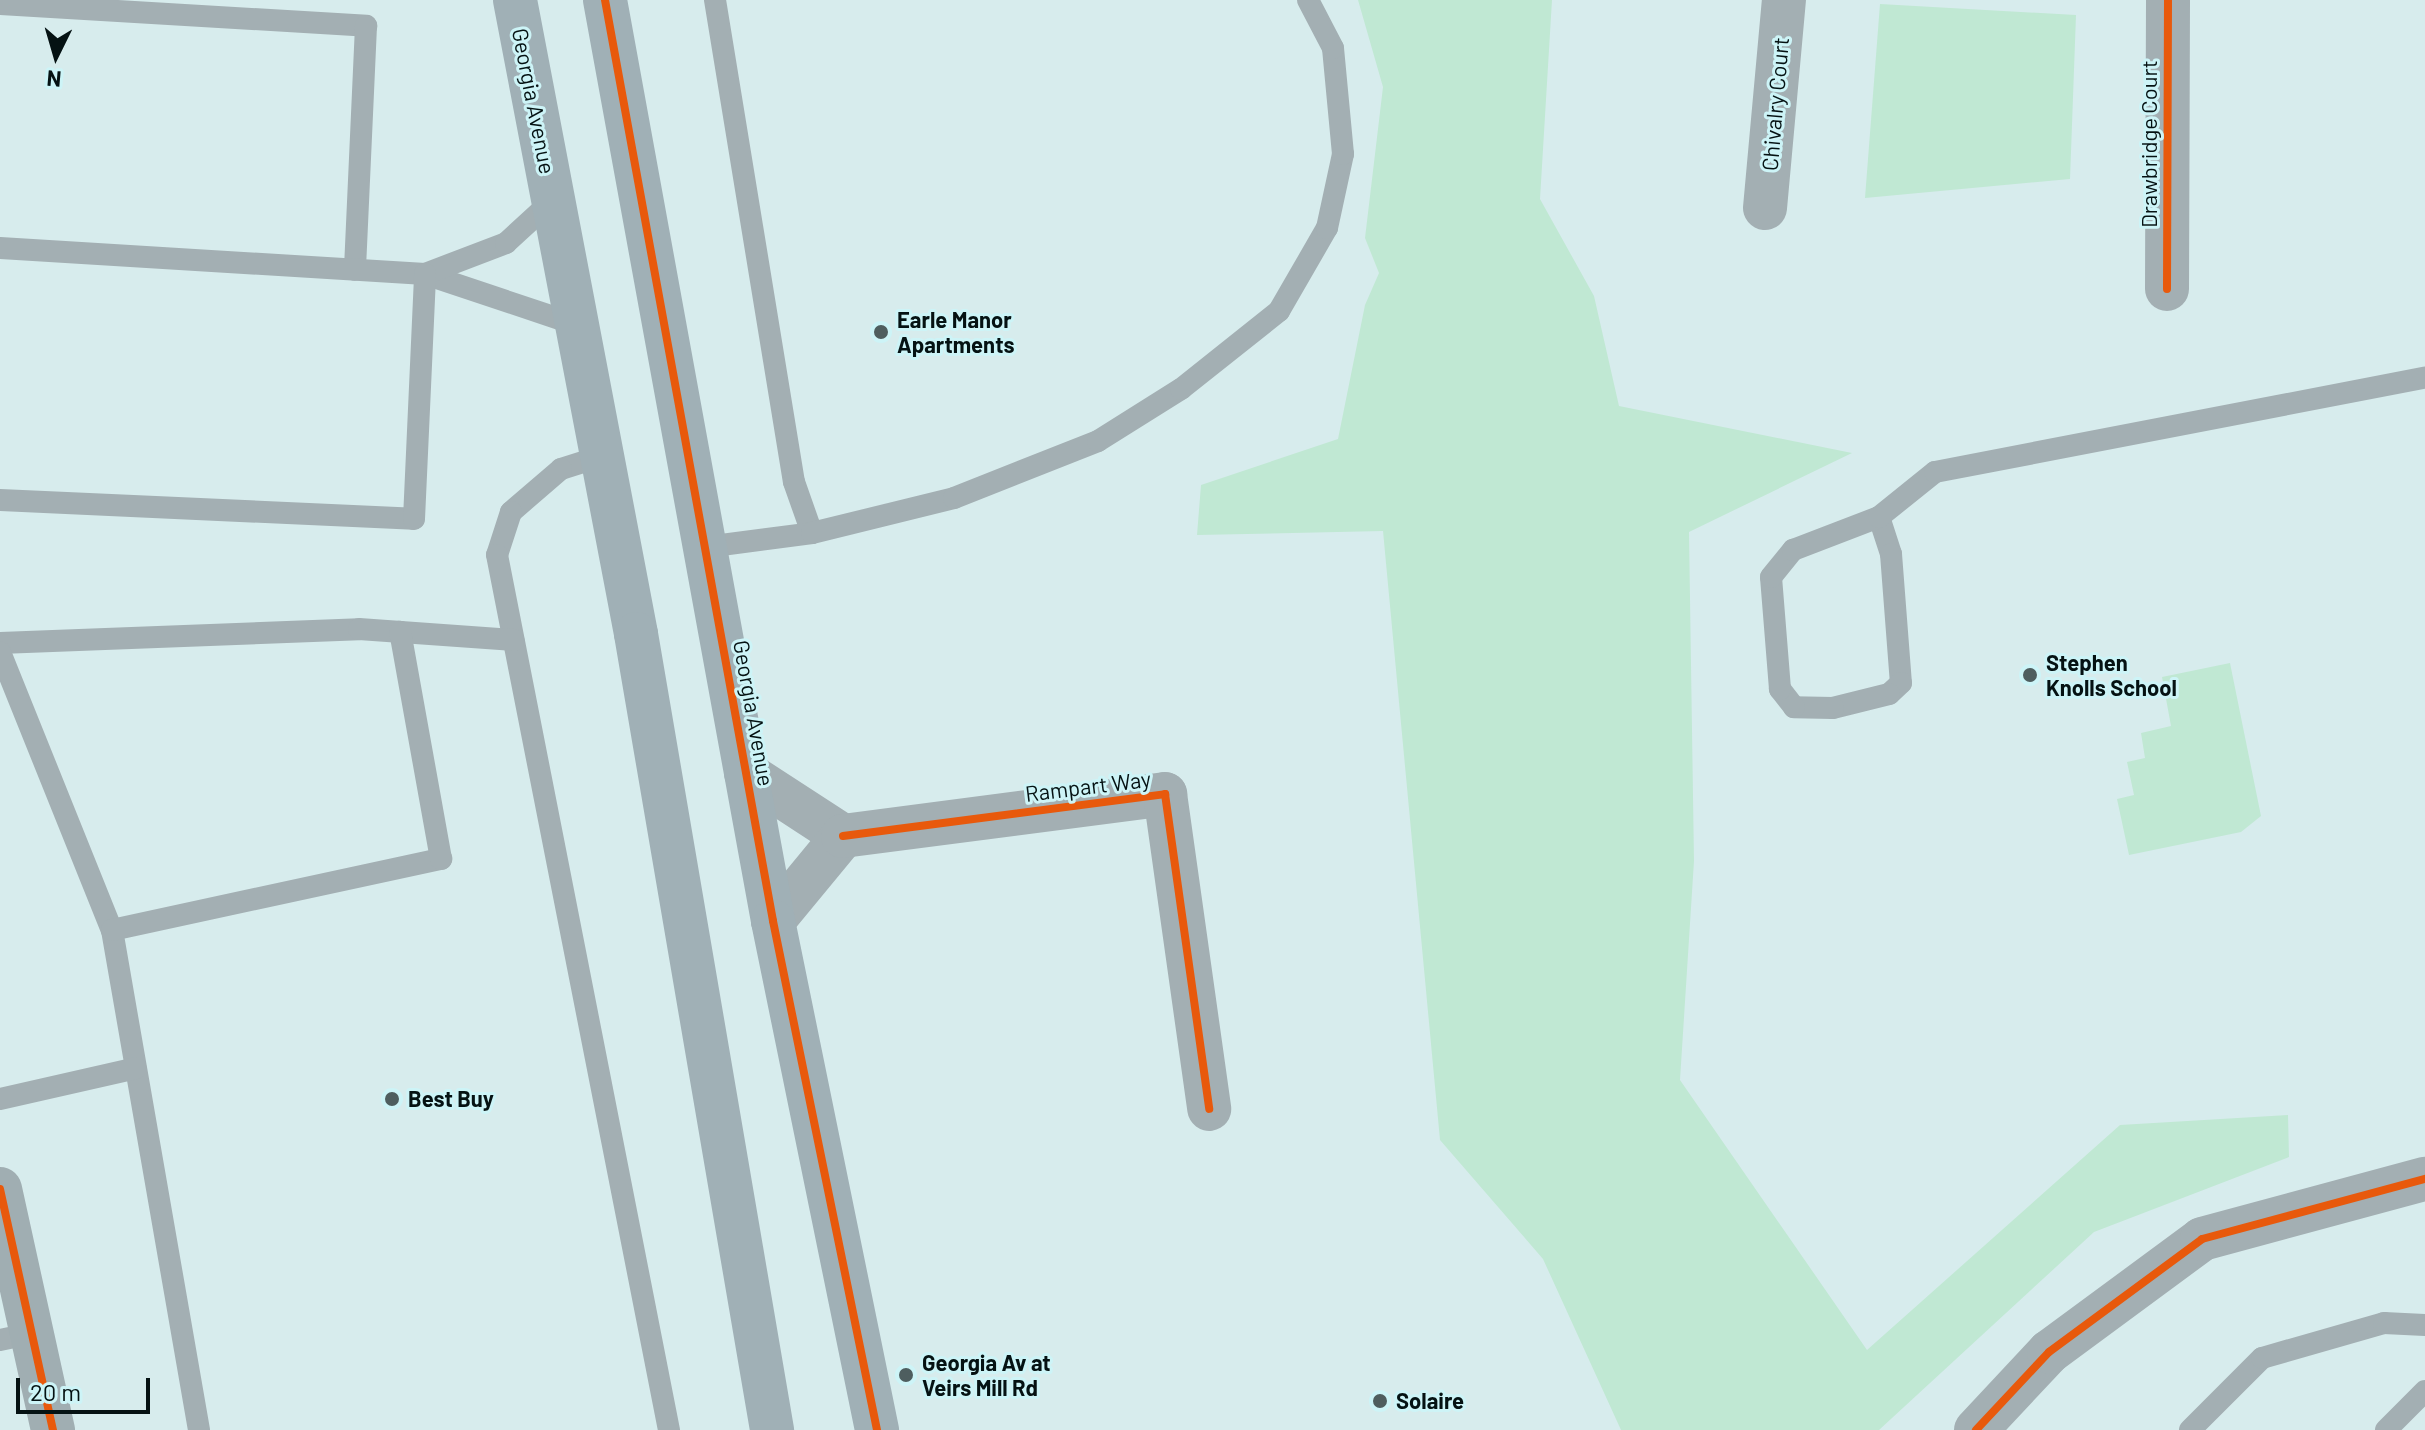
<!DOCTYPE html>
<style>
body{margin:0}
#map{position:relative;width:2425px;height:1430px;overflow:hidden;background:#d7eced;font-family:Barlow,sans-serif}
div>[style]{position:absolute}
.green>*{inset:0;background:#c0e8d3}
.lane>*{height:22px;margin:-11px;padding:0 11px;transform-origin:11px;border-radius:11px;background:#a3afb3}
.street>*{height:44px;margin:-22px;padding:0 22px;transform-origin:22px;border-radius:22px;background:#a3afb3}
.secondary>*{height:44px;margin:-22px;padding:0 22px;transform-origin:22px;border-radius:22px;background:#a0aeb2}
.primary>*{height:44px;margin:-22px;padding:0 22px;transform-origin:22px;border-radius:22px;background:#a0b0b6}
.cycleway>*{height:8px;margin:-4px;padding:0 4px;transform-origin:4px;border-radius:4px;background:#e8590c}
.dots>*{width:22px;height:22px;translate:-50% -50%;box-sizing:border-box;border:4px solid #cdf4f7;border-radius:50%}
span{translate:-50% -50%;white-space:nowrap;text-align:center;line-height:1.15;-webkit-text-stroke:6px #cdf4f7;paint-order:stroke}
.street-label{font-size:22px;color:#051213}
.poi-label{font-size:22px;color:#051213;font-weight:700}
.left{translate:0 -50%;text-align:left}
.north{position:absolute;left:16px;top:16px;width:80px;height:80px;-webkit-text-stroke:6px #cdf4f7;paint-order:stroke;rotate:185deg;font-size:22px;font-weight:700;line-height:32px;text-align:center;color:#051213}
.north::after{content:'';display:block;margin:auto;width:28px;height:36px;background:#051213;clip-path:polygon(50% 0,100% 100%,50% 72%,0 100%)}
.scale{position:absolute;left:16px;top:1378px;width:134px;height:36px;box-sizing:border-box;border:4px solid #051213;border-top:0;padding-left:10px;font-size:24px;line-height:28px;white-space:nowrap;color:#051213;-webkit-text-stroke:6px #cdf4f7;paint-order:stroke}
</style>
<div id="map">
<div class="green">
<div style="clip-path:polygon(1358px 0,1552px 0,1540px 199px,1594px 296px,1619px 406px,1852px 453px,1689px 532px,1694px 861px,1680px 1080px,1867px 1350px,2120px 1125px,2288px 1115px,2289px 1157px,2094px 1232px,1879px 1430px,1621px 1430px,1543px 1259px,1440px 1140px,1383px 531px,1197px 535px,1201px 485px,1338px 439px,1365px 305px,1379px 273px,1365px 238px,1383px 87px)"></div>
<div style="clip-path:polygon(1880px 4px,2076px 15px,2070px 179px,1865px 198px)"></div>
<div style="clip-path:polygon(2230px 663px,2261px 816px,2241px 832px,2129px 855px,2117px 799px,2134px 795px,2127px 762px,2145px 758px,2141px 733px,2171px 726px,2162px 677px)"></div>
</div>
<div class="lane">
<div style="left:715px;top:0;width:488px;rotate:80.7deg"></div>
<div style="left:794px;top:482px;width:54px;rotate:70.6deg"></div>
<div style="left:0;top:4px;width:367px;rotate:3.4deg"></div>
<div style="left:366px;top:26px;width:244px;rotate:92.6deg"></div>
<div style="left:0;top:248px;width:426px;rotate:3.5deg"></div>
<div style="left:425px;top:274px;width:160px;rotate:18.5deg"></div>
<div style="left:425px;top:274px;width:87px;rotate:-20.9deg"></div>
<div style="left:506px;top:243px;width:64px;rotate:-42.5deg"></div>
<div style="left:602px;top:456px;width:43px;rotate:162.4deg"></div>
<div style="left:561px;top:469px;width:66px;rotate:139.3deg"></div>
<div style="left:511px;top:512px;width:45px;rotate:108deg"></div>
<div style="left:497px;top:555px;width:892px;rotate:78.88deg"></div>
<div style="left:0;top:500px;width:414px;rotate:2.6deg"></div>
<div style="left:414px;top:519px;width:245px;rotate:-87.4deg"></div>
<div style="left:1879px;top:517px;width:39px;rotate:72deg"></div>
<div style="left:1891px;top:554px;width:129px;rotate:85.6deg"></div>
<div style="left:1901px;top:683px;width:16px;rotate:137deg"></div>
<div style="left:1889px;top:694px;width:58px;rotate:166deg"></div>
<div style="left:1833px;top:708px;width:39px;rotate:-179deg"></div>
<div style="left:1794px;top:707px;width:23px;rotate:-128deg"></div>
<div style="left:1780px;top:689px;width:112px;rotate:-94.6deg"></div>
<div style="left:1771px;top:577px;width:35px;rotate:-51deg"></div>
<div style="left:1793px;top:550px;width:92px;rotate:-21deg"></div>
<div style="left:1879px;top:517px;width:72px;rotate:-38.8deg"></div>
<div style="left:1935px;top:472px;width:499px;rotate:-10.9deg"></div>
<div style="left:706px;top:547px;width:107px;rotate:-7.5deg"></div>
<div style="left:812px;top:533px;width:146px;rotate:-13.8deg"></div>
<div style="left:954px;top:498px;width:155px;rotate:-21.6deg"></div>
<div style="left:1098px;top:441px;width:98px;rotate:-32.1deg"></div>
<div style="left:1181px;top:389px;width:125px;rotate:-38.5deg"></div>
<div style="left:1279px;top:311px;width:96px;rotate:-60deg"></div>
<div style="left:1327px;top:228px;width:76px;rotate:-77.8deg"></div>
<div style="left:1343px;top:154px;width:106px;rotate:-95.4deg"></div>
<div style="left:1333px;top:48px;width:54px;rotate:-117.5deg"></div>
<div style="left:0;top:643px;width:359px;rotate:-2.2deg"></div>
<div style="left:359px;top:629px;width:155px;rotate:4.1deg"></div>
<div style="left:0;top:652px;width:300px;rotate:68.1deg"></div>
<div style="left:112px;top:930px;width:508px;rotate:80.13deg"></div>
<div style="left:112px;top:930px;width:337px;rotate:-12.2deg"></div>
<div style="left:441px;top:859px;width:231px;rotate:-100.2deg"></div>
<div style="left:0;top:1099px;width:139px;rotate:-12.8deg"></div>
<div style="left:0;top:1340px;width:33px;rotate:-12deg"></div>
<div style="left:2190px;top:1430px;width:102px;rotate:-45deg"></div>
<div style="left:2262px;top:1358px;width:127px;rotate:-16deg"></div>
<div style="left:2384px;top:1323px;width:41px;rotate:2.8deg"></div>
<div style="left:2386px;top:1430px;width:55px;rotate:-45deg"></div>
</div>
<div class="street">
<div style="left:1765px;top:208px;width:209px;rotate:-84.8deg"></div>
<div style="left:2167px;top:289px;width:289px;rotate:-89.8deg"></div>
<div style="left:746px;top:773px;width:116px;rotate:33deg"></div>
<div style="left:843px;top:836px;width:110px;rotate:129.5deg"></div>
<div style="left:843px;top:836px;width:325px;rotate:-7.4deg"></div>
<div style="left:1165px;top:794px;width:318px;rotate:82deg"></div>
<div style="left:1976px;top:1430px;width:107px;rotate:-46.9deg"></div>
<div style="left:2049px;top:1352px;width:190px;rotate:-36.4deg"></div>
<div style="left:2202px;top:1239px;width:231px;rotate:-15.1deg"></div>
</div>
<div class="secondary">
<div style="left:0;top:1189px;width:247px;rotate:77.6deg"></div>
</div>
<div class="primary">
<div style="left:515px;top:0;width:645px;rotate:79.19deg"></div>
<div style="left:636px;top:634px;width:808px;rotate:80.3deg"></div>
<div style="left:605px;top:0;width:936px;rotate:79.66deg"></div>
<div style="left:773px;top:921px;width:520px;rotate:78.45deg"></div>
</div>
<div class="cycleway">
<div style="left:605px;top:0;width:936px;rotate:79.66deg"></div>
<div style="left:773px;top:921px;width:520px;rotate:78.45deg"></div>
<div style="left:2167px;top:289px;width:289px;rotate:-89.8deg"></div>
<div style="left:843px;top:836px;width:325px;rotate:-7.4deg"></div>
<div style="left:1165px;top:794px;width:318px;rotate:82deg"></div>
<div style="left:0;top:1189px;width:247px;rotate:77.6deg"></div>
<div style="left:1976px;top:1430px;width:107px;rotate:-46.9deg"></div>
<div style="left:2049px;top:1352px;width:190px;rotate:-36.4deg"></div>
<div style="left:2202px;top:1239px;width:231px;rotate:-15.1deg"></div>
</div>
<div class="dots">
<div style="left:881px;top:332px;background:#4e5e5f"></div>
<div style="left:2030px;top:675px;background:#4e5e5f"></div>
<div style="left:392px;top:1099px;background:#4e5e5f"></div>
<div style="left:906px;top:1375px;background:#4e5e5f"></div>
<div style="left:1380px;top:1401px;background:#4e5e5f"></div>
</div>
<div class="street-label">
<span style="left:534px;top:101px;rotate:79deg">Georgia Avenue</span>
<span style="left:1775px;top:104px;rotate:-85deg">Chivalry Court</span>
<span style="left:2149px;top:144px;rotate:-90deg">Drawbridge Court</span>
<span style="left:754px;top:713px;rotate:80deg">Georgia Avenue</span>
<span style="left:1088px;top:786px;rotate:-7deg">Rampart Way</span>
</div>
<div class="poi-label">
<span class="left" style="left:897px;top:332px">Earle Manor<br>Apartments</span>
<span class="left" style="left:2046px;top:675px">Stephen<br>Knolls School</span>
<span class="left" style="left:408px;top:1099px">Best Buy</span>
<span class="left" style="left:922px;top:1375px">Georgia Av at<br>Veirs Mill Rd</span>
<span class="left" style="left:1396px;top:1401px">Solaire</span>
</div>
<div class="north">N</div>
<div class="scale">20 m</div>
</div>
